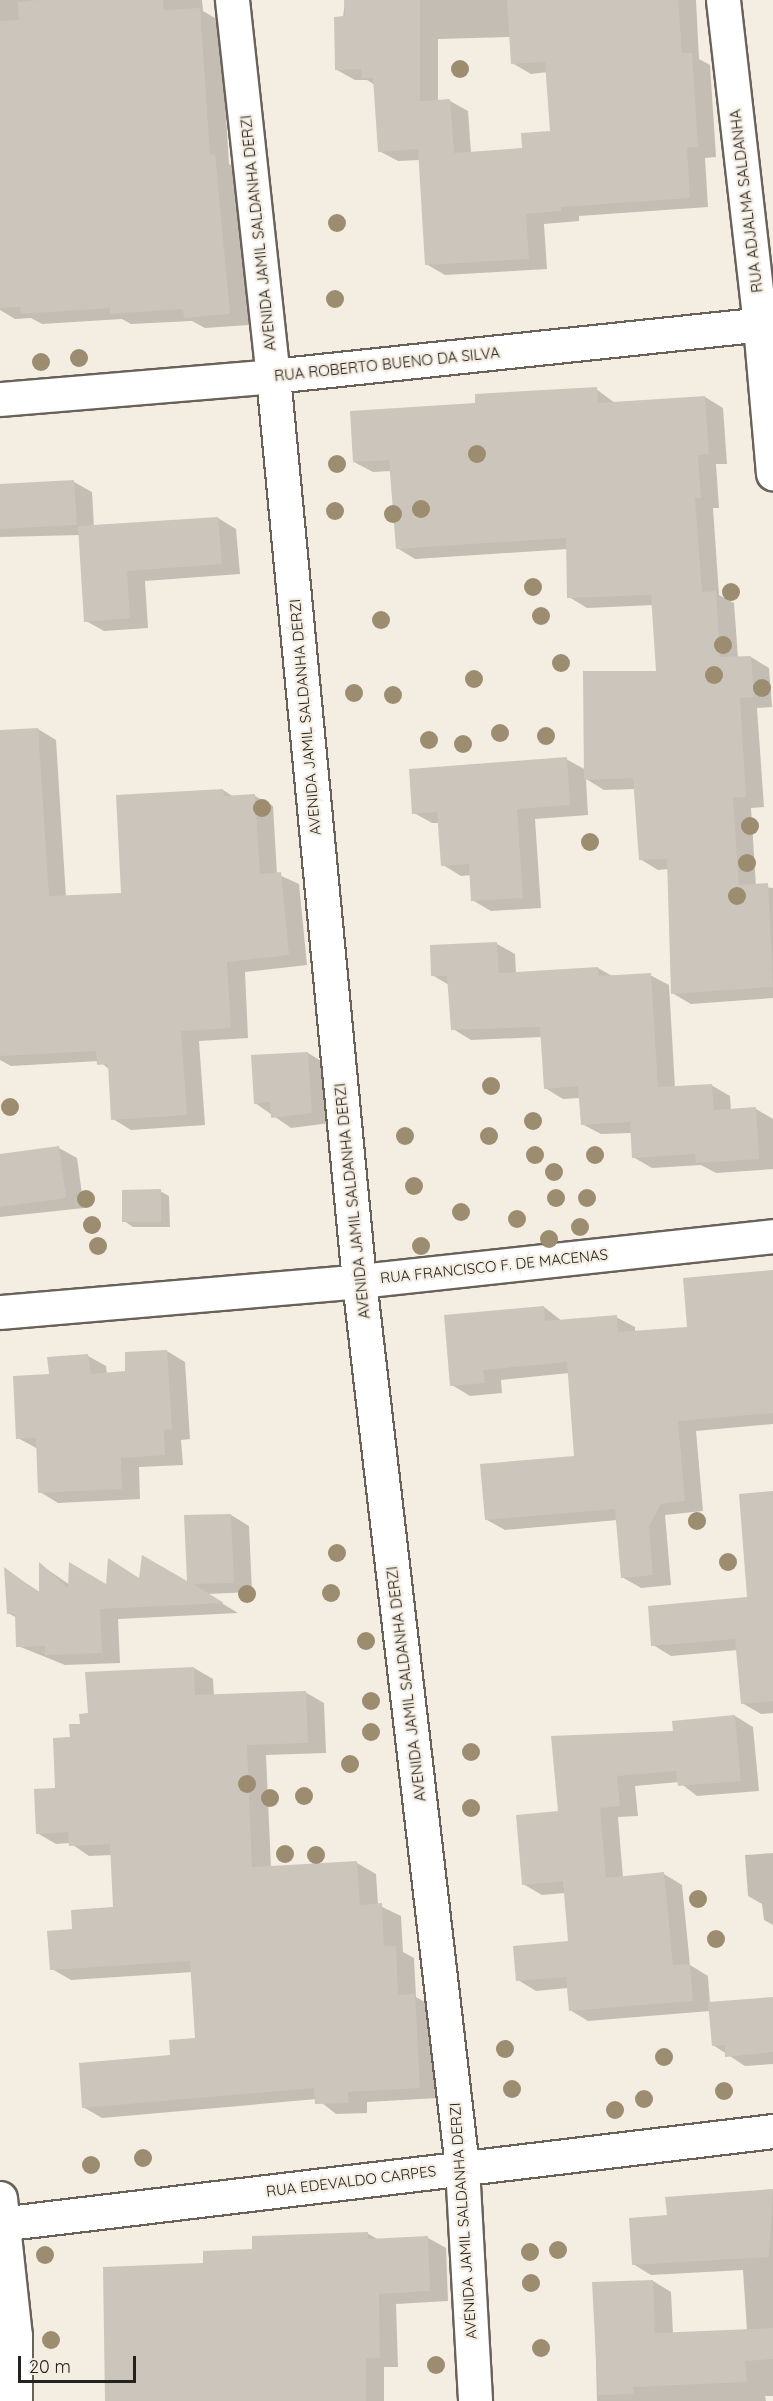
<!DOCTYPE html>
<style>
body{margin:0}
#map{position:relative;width:773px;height:2401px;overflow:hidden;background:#f4ede2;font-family:Quicksand,sans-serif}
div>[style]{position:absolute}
.shadow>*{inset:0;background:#0003}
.building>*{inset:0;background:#ccc5bb}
.roads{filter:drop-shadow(2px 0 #686259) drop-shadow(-2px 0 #686259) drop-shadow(0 2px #686259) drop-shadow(0 -2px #686259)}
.minor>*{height:33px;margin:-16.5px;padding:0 16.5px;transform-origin:16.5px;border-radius:16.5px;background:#fff}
.trees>*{width:18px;height:18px;margin:-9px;border-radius:50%;background:#9d8d70}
span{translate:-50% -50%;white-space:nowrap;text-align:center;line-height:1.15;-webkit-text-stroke:4.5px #f4ede2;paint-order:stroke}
.street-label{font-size:15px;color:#24221e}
.scale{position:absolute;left:18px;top:2356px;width:118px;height:27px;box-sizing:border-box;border:3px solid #24221e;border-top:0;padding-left:8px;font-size:18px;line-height:21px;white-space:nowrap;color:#24221e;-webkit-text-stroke:4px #f4ede2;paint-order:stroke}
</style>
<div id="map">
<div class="shadow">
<div style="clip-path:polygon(0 0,202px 0,203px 11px,220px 21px,229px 164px,234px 167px,249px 325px,205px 328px,192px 321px,131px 324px,122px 319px,42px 324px,31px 318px,15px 319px,0 310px)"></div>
<div style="clip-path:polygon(evenodd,345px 0,696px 0,699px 59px,710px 65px,716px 157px,705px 158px,708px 207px,579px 216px,579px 221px,544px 224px,547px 269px,445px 275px,426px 264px,420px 160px,398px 161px,379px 151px,375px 85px,367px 80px,355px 80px,337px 70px,345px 0,511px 37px,512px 63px,531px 74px,548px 72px,552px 132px,523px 149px,471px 153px,468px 111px,450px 101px,438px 102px,438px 39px,511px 37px)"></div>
<div style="clip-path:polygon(596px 389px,615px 403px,705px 397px,723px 408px,727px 464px,716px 464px,719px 508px,713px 508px,719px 595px,734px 603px,738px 658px,751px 657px,769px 668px,772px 707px,757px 708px,764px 807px,751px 808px,756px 886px,773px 888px,773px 998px,691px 1004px,672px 993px,669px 869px,658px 870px,640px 859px,636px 789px,604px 790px,586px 779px,588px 815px,535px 819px,541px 908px,491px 911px,472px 900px,471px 875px,461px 876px,443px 865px,440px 823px,432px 823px,414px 813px,566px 759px,586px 770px,658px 672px,654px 605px,587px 608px,569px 597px,568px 549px,415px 559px,397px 548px,391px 471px,373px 472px,354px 462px,477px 405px)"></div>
<div style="clip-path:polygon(74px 482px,92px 492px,94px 527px,218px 518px,236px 529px,240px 574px,145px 581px,148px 628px,104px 631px,86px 621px,80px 535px,0 537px,0 486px)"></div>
<div style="clip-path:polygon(38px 729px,56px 740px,66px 897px,123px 894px,223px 790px,234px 797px,255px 796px,273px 806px,277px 874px,299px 884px,307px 965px,245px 972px,248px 1038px,199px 1041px,205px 1125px,131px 1130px,113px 1119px,110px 1070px,99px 1061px,11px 1066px,0 1060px,0 732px)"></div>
<div style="clip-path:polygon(497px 944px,515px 954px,516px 973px,598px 968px,614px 977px,650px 975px,669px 985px,675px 1088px,711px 1085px,730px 1096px,731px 1111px,756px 1109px,773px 1119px,773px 1169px,716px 1173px,701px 1165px,652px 1168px,633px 1157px,632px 1133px,601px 1134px,582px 1124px,581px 1098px,563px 1099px,545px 1088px,542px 1037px,471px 1040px,453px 1029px,449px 985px,432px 975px)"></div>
<div style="clip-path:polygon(308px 1053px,326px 1064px,330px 1123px,291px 1128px,255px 1103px)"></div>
<div style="clip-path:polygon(59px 1148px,77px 1158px,84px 1208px,0 1217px,0 1156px)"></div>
<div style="clip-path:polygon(160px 1191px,169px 1196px,170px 1227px,133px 1227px,124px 1221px)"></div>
<div style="clip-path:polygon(773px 1271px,773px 1424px,696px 1431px,703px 1511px,665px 1515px,671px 1585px,641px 1588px,622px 1577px,618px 1520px,505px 1530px,487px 1520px,576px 1457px,569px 1373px,501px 1380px,502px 1393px,470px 1396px,452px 1385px,544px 1307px,562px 1321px,616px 1317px,635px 1327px,635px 1332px,688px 1328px)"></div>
<div style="clip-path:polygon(167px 1351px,185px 1362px,190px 1439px,181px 1440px,183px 1465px,139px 1467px,140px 1499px,58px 1503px,40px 1492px,38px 1449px,18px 1438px,50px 1375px,88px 1356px,106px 1366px,107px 1374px,127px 1372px)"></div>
<div style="clip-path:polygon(773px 1493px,773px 1713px,761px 1714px,742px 1703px,738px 1650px,671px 1656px,653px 1645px,749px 1598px)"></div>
<div style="clip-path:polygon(231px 1515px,249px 1526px,252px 1592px,207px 1594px,238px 1613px,118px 1619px,120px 1663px,65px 1665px,18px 1646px,17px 1618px,8px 1613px,6px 1570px,41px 1593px,41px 1565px,70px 1585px,108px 1587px,140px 1579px,188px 1583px)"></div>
<div style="clip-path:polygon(194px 1668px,213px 1679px,214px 1696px,305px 1692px,324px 1703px,326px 1753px,266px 1755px,271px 1868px,357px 1863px,376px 1874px,378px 1905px,401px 1916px,403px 1952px,414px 1958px,416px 1997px,433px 2007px,438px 2098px,367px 2102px,367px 2113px,336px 2114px,317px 2099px,102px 2118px,83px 2107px,197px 2040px,193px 1972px,71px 1980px,52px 1969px,74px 1931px,114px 1908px,112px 1855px,89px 1856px,70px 1843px,56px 1844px,37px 1833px,57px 1790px,71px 1738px,89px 1715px)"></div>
<div style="clip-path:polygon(735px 1716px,753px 1727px,759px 1791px,697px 1796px,679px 1782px,635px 1786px,638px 1816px,618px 1817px,623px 1878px,664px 1874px,682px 1885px,690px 1965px,708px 1976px,710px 2004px,773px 1998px,773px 2064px,745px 2066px,713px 2045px,710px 2011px,588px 2021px,570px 2010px,568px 1988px,536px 1991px,518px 1980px,570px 1942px,566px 1893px,542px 1895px,523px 1884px,559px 1813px,674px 1733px)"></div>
<div style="clip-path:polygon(773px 1853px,773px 1925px,764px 1920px,762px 1904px,748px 1896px,745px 1855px)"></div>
<div style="clip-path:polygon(773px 2191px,773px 2396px,765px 2396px,766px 2401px,597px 2401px,594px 2284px,653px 2281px,671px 2292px,673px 2334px,747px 2331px,743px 2270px,651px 2275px,633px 2264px,668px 2217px,667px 2198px)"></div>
<div style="clip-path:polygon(367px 2233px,379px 2240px,428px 2238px,446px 2248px,448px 2301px,396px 2304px,398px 2367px,384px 2367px,384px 2401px,107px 2401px,205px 2265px,254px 2250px)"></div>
</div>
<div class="building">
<div style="clip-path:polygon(38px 0,163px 0,164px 10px,200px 8px,210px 155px,215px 154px,230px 314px,184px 318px,183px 309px,110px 314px,110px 308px,21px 314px,20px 307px,0 308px,0 21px,19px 20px,18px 2px)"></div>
<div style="clip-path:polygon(344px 0,420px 0,420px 101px,450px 99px,454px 153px,522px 148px,521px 133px,550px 131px,545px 62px,511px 64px,507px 0,678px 0,682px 53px,692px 53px,698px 147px,687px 148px,690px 198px,561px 207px,561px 211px,526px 214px,529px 259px,425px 265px,418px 149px,378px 152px,373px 78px,362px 78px,361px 69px,335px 70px,334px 17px,345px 16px)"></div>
<div style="clip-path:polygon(597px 387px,598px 403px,705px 396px,709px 454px,698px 455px,701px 498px,695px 498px,702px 592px,716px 591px,720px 657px,751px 656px,754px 697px,740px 698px,746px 797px,733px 798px,739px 885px,768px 883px,773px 987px,671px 994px,667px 859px,639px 860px,633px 778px,584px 780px,583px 671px,656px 671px,651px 595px,567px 598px,566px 538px,396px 549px,389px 460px,353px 462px,350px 411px,475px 403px,475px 394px)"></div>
<div style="clip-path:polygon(74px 480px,77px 525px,0 529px,0 484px)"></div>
<div style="clip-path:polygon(218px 517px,222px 564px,127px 571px,130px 618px,84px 622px,78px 526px)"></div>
<div style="clip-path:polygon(38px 728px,49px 896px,121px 893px,116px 795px,223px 789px,224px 796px,255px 794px,260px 874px,281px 872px,289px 955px,227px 962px,231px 1028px,181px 1031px,187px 1115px,111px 1120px,108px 1064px,97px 1065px,96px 1051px,0 1056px,0 730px)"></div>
<div style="clip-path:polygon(567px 757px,570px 805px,517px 809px,523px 898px,471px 901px,469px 864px,441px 866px,437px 812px,412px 814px,409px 769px)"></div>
<div style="clip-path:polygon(497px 942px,499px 973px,598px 967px,599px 976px,651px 973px,658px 1087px,712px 1084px,714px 1110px,756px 1107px,759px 1159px,696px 1163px,695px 1154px,632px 1158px,630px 1122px,581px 1125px,578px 1086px,544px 1089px,540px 1027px,451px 1030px,447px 976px,431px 976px,430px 945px)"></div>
<div style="clip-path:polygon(308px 1052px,312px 1113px,271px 1118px,270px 1102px,254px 1104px,251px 1055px)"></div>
<div style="clip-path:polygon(59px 1146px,66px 1198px,0 1207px,0 1154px)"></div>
<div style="clip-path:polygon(161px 1189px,161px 1222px,122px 1222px,122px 1190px)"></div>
<div style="clip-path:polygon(773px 1270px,773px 1413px,678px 1421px,685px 1501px,661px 1504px,649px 1526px,653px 1575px,621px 1578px,615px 1509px,485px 1520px,480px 1464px,574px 1456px,567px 1362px,483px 1370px,485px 1383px,450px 1386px,444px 1315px,544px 1306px,545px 1321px,617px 1315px,618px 1332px,687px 1327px,683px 1278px)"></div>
<div style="clip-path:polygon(167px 1350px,172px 1429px,164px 1430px,165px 1455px,121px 1458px,122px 1489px,38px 1493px,36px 1438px,16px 1439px,13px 1376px,49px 1374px,47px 1357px,88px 1354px,91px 1374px,125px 1371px,125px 1352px)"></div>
<div style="clip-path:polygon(773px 1491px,773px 1701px,741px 1704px,735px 1639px,651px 1646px,648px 1606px,747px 1597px,739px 1494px)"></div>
<div style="clip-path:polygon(231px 1514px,234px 1583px,193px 1584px,224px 1603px,100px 1609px,102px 1653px,45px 1655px,45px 1646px,16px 1647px,15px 1614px,7px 1614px,4px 1567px,39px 1593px,39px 1562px,68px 1588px,69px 1562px,106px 1584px,108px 1558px,139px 1578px,142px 1555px,187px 1581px,184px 1515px)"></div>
<div style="clip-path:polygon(194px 1667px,195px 1695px,306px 1691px,308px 1743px,247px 1745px,252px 1867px,357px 1861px,360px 1905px,382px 1903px,384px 1946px,396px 1946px,398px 1995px,415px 1994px,420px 2088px,348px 2092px,349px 2103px,315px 2104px,314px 2088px,82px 2108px,79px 2063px,170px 2055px,169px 2040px,195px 2038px,190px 1961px,50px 1970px,47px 1931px,72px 1929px,71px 1910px,113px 1907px,110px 1844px,69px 1846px,68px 1832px,36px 1834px,34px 1789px,55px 1788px,53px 1738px,70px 1737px,69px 1724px,80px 1724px,79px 1714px,88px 1713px,85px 1672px)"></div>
<div style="clip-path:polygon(735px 1715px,741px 1781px,678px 1786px,676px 1771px,617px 1776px,620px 1806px,600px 1808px,606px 1878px,664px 1872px,673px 1965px,690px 1964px,693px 2001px,569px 2011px,566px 1977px,516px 1981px,513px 1946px,568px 1941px,563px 1881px,522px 1885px,516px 1815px,558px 1811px,551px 1736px,673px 1731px,672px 1721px)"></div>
<div style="clip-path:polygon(773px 1997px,773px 2052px,725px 2057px,725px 2045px,712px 2046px,708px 2002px)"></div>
<div style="clip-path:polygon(773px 2189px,769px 2257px,632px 2265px,629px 2218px,667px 2215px,665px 2197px)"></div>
<div style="clip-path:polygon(368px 2232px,368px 2239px,428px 2236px,430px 2291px,379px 2294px,380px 2358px,366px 2358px,366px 2401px,105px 2401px,103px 2267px,203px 2263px,203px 2251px,252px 2249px,252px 2236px)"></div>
<div style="clip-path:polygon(653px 2280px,655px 2333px,773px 2328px,773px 2359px,745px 2361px,747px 2382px,633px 2387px,633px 2394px,598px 2395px,592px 2282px)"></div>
</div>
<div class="roads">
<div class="minor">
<div style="left:232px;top:0;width:378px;rotate:83.8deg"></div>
<div style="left:273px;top:376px;width:909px;rotate:84.57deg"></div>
<div style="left:359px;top:1281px;width:892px;rotate:83.37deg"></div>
<div style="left:462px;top:2167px;width:234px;rotate:86.8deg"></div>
<div style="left:723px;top:0;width:327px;rotate:83.5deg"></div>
<div style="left:760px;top:325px;width:149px;rotate:85deg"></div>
<div style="left:0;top:399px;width:274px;rotate:-4.8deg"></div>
<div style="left:273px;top:376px;width:503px;rotate:-6.05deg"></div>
<div style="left:0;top:1312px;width:360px;rotate:-4.9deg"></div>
<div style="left:359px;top:1281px;width:416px;rotate:-6.2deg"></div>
<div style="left:0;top:2198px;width:138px;rotate:83.8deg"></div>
<div style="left:15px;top:2335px;width:66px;rotate:90deg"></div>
<div style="left:0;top:2224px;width:779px;rotate:-6.86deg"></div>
</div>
</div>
<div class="trees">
<div style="left:460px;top:69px"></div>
<div style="left:337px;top:223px"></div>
<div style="left:335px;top:299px"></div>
<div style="left:79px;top:358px"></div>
<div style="left:41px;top:362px"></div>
<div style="left:477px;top:454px"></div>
<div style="left:337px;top:464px"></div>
<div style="left:421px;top:509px"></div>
<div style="left:335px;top:511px"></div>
<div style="left:393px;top:514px"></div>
<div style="left:533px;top:587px"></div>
<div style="left:731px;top:592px"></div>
<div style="left:541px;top:616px"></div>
<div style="left:381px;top:620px"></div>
<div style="left:723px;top:645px"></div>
<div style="left:561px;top:663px"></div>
<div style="left:714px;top:675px"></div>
<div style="left:474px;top:679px"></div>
<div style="left:762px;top:688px"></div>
<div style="left:354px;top:693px"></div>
<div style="left:393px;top:695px"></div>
<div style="left:500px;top:733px"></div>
<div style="left:546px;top:736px"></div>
<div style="left:429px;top:740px"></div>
<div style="left:463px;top:744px"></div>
<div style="left:262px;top:808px"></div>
<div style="left:750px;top:826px"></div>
<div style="left:590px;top:842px"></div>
<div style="left:747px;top:863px"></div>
<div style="left:737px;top:896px"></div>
<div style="left:491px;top:1086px"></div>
<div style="left:10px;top:1107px"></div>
<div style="left:533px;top:1121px"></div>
<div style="left:405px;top:1136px"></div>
<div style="left:489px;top:1136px"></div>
<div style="left:535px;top:1155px"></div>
<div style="left:595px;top:1155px"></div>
<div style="left:554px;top:1172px"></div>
<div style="left:414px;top:1186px"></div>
<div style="left:556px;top:1198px"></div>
<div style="left:587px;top:1198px"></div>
<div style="left:86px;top:1199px"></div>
<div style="left:461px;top:1212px"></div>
<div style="left:517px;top:1219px"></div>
<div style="left:92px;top:1225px"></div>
<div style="left:580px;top:1227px"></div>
<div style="left:549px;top:1239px"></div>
<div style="left:98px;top:1246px"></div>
<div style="left:421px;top:1246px"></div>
<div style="left:697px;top:1521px"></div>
<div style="left:337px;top:1553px"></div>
<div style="left:728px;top:1562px"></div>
<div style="left:331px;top:1593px"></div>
<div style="left:247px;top:1594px"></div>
<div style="left:366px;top:1641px"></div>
<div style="left:371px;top:1701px"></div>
<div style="left:371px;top:1732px"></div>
<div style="left:471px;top:1752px"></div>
<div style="left:350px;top:1764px"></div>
<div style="left:247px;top:1784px"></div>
<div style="left:304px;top:1796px"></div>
<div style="left:270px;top:1798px"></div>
<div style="left:471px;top:1808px"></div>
<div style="left:285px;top:1854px"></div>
<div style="left:316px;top:1855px"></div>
<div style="left:698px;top:1899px"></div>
<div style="left:716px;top:1939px"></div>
<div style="left:505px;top:2049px"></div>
<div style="left:664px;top:2057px"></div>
<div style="left:512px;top:2089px"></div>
<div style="left:724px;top:2091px"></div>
<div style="left:644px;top:2099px"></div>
<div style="left:615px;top:2110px"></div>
<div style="left:143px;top:2158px"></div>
<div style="left:91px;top:2165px"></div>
<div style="left:558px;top:2250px"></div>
<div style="left:530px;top:2252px"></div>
<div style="left:45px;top:2255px"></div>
<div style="left:531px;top:2283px"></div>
<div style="left:51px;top:2340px"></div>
<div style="left:541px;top:2348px"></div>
<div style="left:436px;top:2365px"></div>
</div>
<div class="street-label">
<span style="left:746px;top:201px;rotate:-97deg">RUA ADJALMA SALDANHA</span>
<span style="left:258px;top:233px;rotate:-96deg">AVENIDA JAMIL SALDANHA DERZI</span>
<span style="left:387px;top:364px;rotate:-6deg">RUA ROBERTO BUENO DA SILVA</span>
<span style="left:305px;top:717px;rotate:-95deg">AVENIDA JAMIL SALDANHA DERZI</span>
<span style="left:352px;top:1201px;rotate:-96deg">AVENIDA JAMIL SALDANHA DERZI</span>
<span style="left:494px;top:1266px;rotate:-6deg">RUA FRANCISCO F. DE MACENAS</span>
<span style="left:406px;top:1684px;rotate:-97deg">AVENIDA JAMIL SALDANHA DERZI</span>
<span style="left:351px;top:2181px;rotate:-7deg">RUA EDEVALDO CARPES</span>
<span style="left:463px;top:2221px;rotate:-94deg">AVENIDA JAMIL SALDANHA DERZI</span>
</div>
<div class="scale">20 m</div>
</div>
